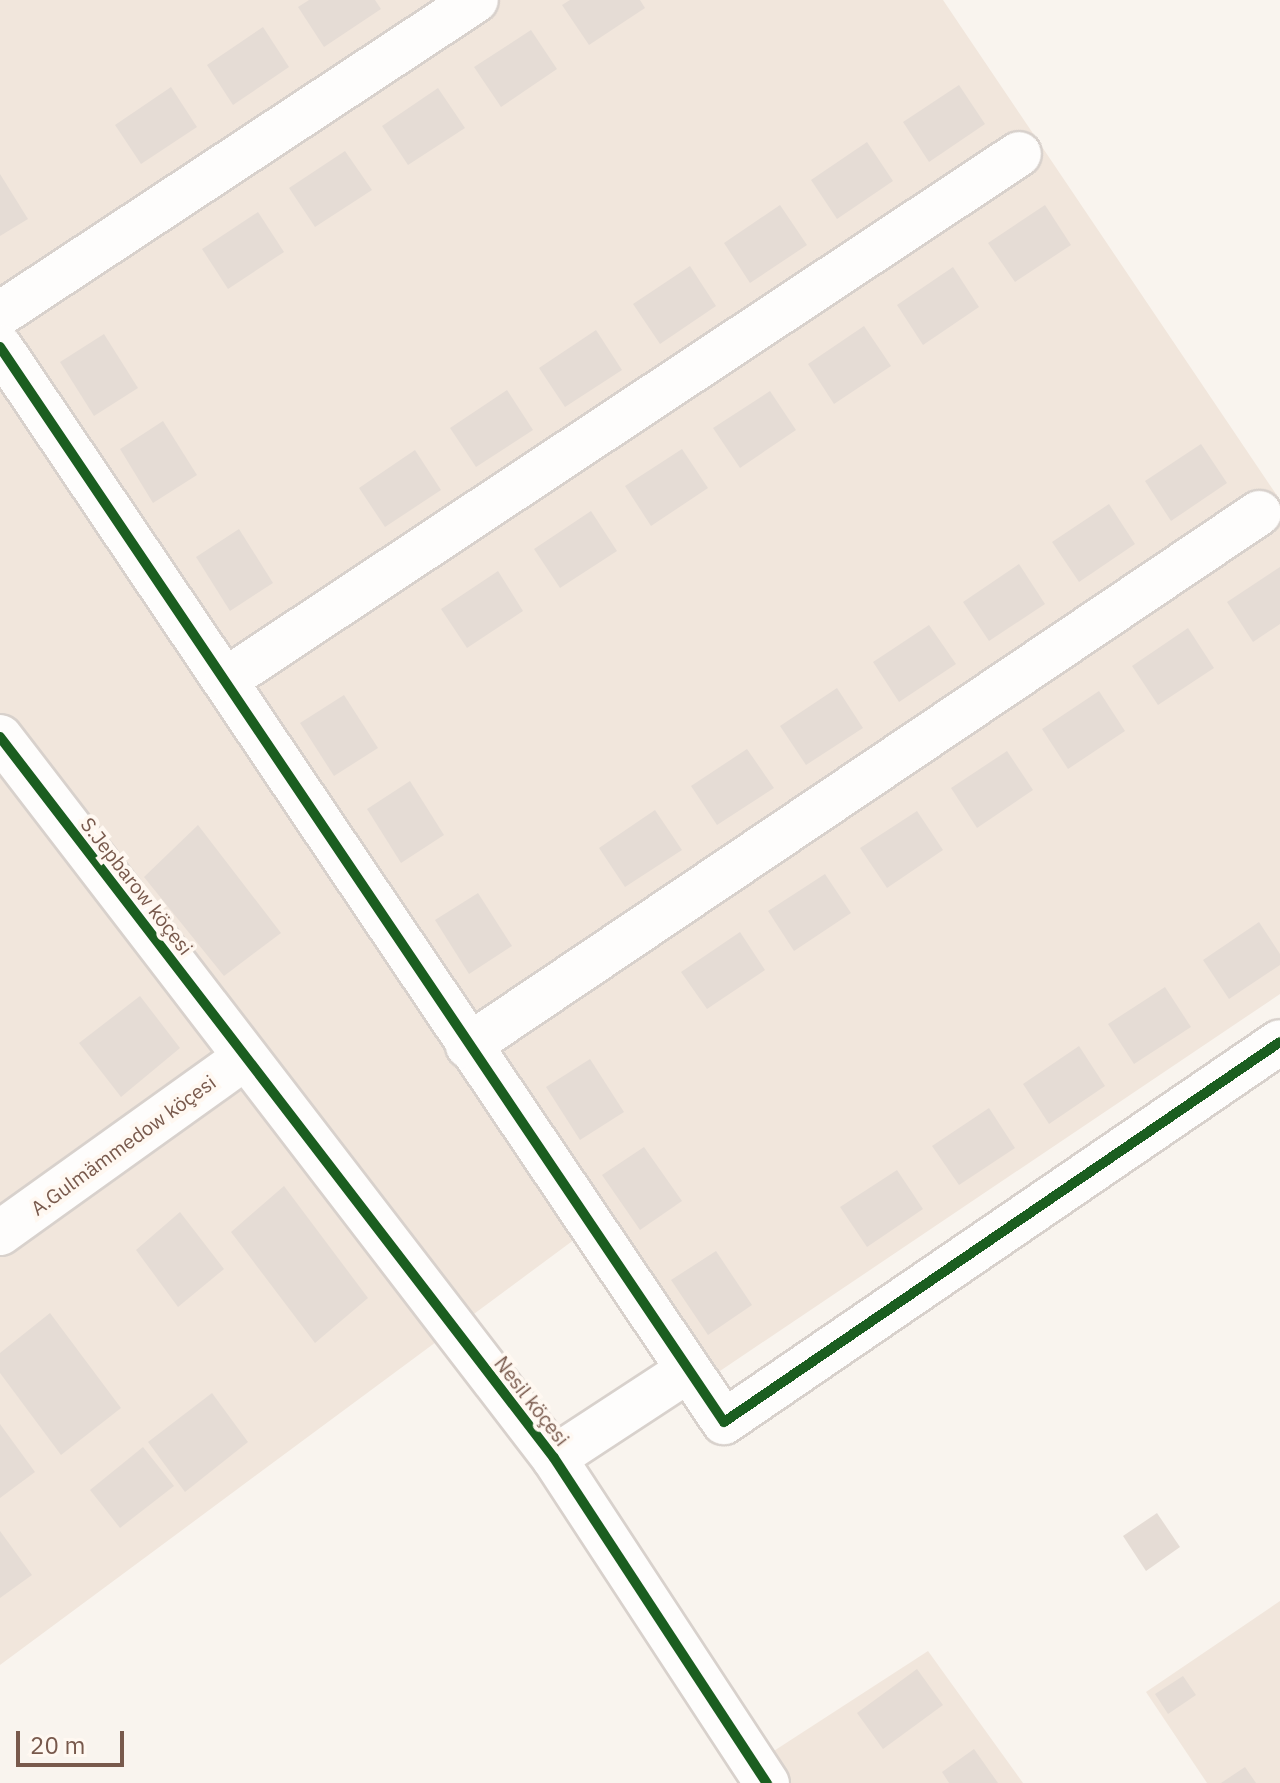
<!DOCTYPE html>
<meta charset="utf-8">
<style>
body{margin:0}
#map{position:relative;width:1280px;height:1783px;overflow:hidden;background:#f9f4ee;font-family:"IBM Plex Sans",sans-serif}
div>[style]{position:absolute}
.residential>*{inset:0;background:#f1e6dc}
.building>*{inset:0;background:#e5dcd5}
.roads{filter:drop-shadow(2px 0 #d8d1cc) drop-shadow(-2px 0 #d8d1cc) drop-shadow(0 2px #d8d1cc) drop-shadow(0 -2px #d8d1cc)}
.minor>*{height:44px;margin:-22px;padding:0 22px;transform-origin:22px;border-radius:22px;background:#fefdfc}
.cycleway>*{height:10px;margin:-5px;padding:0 5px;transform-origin:5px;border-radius:5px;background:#1b5e20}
span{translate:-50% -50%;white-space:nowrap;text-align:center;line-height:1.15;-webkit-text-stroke:8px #fff8f1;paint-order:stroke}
.street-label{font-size:20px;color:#78594c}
.scale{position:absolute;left:16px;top:1731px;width:108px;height:36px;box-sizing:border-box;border:4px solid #78594c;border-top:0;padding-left:10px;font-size:24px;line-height:28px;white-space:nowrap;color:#78594c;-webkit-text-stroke:6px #fff8f1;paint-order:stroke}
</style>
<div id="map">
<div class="residential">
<div style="clip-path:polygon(0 0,943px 0,1280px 500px,1280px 994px,717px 1373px,594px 1225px,0 1665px)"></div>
<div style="clip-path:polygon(1280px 1601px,1280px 1783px,1207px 1783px,1146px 1692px)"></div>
<div style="clip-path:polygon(928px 1651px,1023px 1783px,778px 1783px,763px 1758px)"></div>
</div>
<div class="building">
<div style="clip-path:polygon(309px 0,375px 0,381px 9px,324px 47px,298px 7px)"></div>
<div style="clip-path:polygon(570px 0,640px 0,645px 8px,589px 45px,562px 5px)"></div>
<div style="clip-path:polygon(263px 27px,289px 67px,233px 105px,207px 65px)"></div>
<div style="clip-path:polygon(531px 30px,557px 69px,501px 107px,474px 67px)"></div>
<div style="clip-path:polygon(959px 85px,985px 124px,929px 162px,903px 122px)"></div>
<div style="clip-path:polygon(171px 87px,197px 127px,141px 164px,115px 125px)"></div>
<div style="clip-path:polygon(438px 88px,465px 128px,408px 165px,382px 126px)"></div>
<div style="clip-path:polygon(867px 142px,893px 181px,837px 219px,811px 180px)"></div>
<div style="clip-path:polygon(345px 151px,372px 190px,315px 227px,289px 188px)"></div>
<div style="clip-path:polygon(0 174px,28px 219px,0 236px)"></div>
<div style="clip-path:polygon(780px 205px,807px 245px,750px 283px,724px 243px)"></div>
<div style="clip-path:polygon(1045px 205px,1071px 245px,1015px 282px,988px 243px)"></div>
<div style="clip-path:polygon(258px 212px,284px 252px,228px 289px,202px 249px)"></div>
<div style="clip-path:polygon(690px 266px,716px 306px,660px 344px,633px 304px)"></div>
<div style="clip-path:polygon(953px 267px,979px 307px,923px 345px,897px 305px)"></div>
<div style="clip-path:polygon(864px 326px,891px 366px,834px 404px,808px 364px)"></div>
<div style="clip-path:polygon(596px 330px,622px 370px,565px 407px,539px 368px)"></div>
<div style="clip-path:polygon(104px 334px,138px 388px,94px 416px,60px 362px)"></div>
<div style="clip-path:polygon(507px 390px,533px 430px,476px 467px,450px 428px)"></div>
<div style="clip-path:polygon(770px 391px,796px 430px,740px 468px,713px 428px)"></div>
<div style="clip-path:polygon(163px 421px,197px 475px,153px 503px,120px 449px)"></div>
<div style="clip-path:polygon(1201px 444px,1227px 483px,1171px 521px,1145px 481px)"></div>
<div style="clip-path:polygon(682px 449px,708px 488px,651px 526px,625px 486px)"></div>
<div style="clip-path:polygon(415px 450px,441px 490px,385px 527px,359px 488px)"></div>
<div style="clip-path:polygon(1109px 504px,1135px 544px,1079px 582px,1052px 542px)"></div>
<div style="clip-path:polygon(591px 511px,617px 551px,560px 588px,534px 549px)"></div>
<div style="clip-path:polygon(239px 529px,273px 583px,230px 611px,196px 557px)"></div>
<div style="clip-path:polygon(1019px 564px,1045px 604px,989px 641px,963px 602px)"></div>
<div style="clip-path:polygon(1280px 567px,1280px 624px,1253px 642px,1227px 602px)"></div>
<div style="clip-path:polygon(498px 571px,523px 611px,467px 648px,441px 609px)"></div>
<div style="clip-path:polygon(929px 625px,956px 664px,899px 702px,873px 662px)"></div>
<div style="clip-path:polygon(1188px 628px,1214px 668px,1158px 705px,1132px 666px)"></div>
<div style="clip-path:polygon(837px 688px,863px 728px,806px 765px,780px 726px)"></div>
<div style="clip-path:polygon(1099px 691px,1125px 731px,1068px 769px,1042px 729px)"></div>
<div style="clip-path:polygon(344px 695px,378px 748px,334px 776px,300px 723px)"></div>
<div style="clip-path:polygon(747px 749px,774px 788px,717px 825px,691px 786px)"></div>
<div style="clip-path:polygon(1007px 751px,1033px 790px,977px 828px,951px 788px)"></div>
<div style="clip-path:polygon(410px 781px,444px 835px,401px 863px,367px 809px)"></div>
<div style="clip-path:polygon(655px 810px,682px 850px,625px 887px,599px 848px)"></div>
<div style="clip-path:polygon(917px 811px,943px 850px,887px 888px,860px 848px)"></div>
<div style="clip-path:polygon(198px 825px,281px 933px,224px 976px,144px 877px)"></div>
<div style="clip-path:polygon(825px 874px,851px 913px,794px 951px,768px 911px)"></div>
<div style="clip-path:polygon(478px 893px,512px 946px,469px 974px,435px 920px)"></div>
<div style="clip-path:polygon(1259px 922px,1280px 954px,1280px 965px,1229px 999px,1203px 960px)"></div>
<div style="clip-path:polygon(740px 932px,765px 970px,707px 1009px,681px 972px)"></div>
<div style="clip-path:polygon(1165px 987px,1191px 1027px,1134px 1064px,1108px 1024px)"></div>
<div style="clip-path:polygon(140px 996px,180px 1048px,121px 1097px,79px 1043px)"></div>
<div style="clip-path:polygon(1079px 1046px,1105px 1086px,1049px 1124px,1023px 1084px)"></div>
<div style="clip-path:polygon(590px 1059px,624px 1112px,580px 1140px,546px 1087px)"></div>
<div style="clip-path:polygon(989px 1108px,1015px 1148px,959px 1185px,932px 1146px)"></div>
<div style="clip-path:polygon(644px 1147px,682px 1201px,640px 1230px,602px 1175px)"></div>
<div style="clip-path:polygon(897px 1170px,923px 1209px,867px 1247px,840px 1207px)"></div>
<div style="clip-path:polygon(284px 1186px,368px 1298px,315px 1343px,231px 1232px)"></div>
<div style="clip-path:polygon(180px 1212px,224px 1269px,178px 1307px,136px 1250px)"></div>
<div style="clip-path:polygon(716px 1251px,752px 1305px,708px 1335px,671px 1280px)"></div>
<div style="clip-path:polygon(50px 1313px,121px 1408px,61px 1455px,0 1373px,0 1353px)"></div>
<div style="clip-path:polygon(212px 1393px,248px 1442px,185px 1492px,148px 1442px)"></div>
<div style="clip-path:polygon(0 1424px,35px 1472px,0 1498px)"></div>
<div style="clip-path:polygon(143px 1447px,174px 1486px,120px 1528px,90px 1490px)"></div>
<div style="clip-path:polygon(1157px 1513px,1180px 1547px,1146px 1571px,1123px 1536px)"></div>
<div style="clip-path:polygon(0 1531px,32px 1575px,0 1598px)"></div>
<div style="clip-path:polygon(917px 1669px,943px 1705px,883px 1749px,857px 1713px)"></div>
<div style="clip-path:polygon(1183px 1676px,1196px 1695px,1168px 1714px,1155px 1694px)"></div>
<div style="clip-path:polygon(974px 1749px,998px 1783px,949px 1783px,942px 1772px)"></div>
<div style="clip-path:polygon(1245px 1767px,1256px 1783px,1221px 1783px)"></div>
</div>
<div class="roads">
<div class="minor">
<div style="left:0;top:314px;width:570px;rotate:-33.41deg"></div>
<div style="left:0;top:347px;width:1296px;rotate:56.04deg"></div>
<div style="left:724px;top:1422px;width:673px;rotate:-34.35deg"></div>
<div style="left:227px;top:679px;width:950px;rotate:-33.54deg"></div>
<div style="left:0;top:737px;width:909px;rotate:52.46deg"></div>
<div style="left:554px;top:1458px;width:389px;rotate:56.8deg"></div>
<div style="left:468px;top:1046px;width:954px;rotate:-33.97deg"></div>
<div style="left:0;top:1233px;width:302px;rotate:-35.6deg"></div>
<div style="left:554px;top:1458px;width:159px;rotate:-33.2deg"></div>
</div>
</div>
<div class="cycleway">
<div style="left:0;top:347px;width:1296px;rotate:56.04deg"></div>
<div style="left:724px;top:1422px;width:673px;rotate:-34.35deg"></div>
<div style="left:0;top:737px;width:909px;rotate:52.46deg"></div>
<div style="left:554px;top:1458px;width:389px;rotate:56.8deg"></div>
</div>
<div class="street-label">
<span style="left:137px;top:886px;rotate:52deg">S.Jepbarow köçesi</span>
<span style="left:123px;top:1145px;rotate:-36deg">A.Gulmämmedow köçesi</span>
<span style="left:532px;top:1401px;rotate:52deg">Nesil köçesi</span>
</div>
<div class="scale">20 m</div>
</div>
